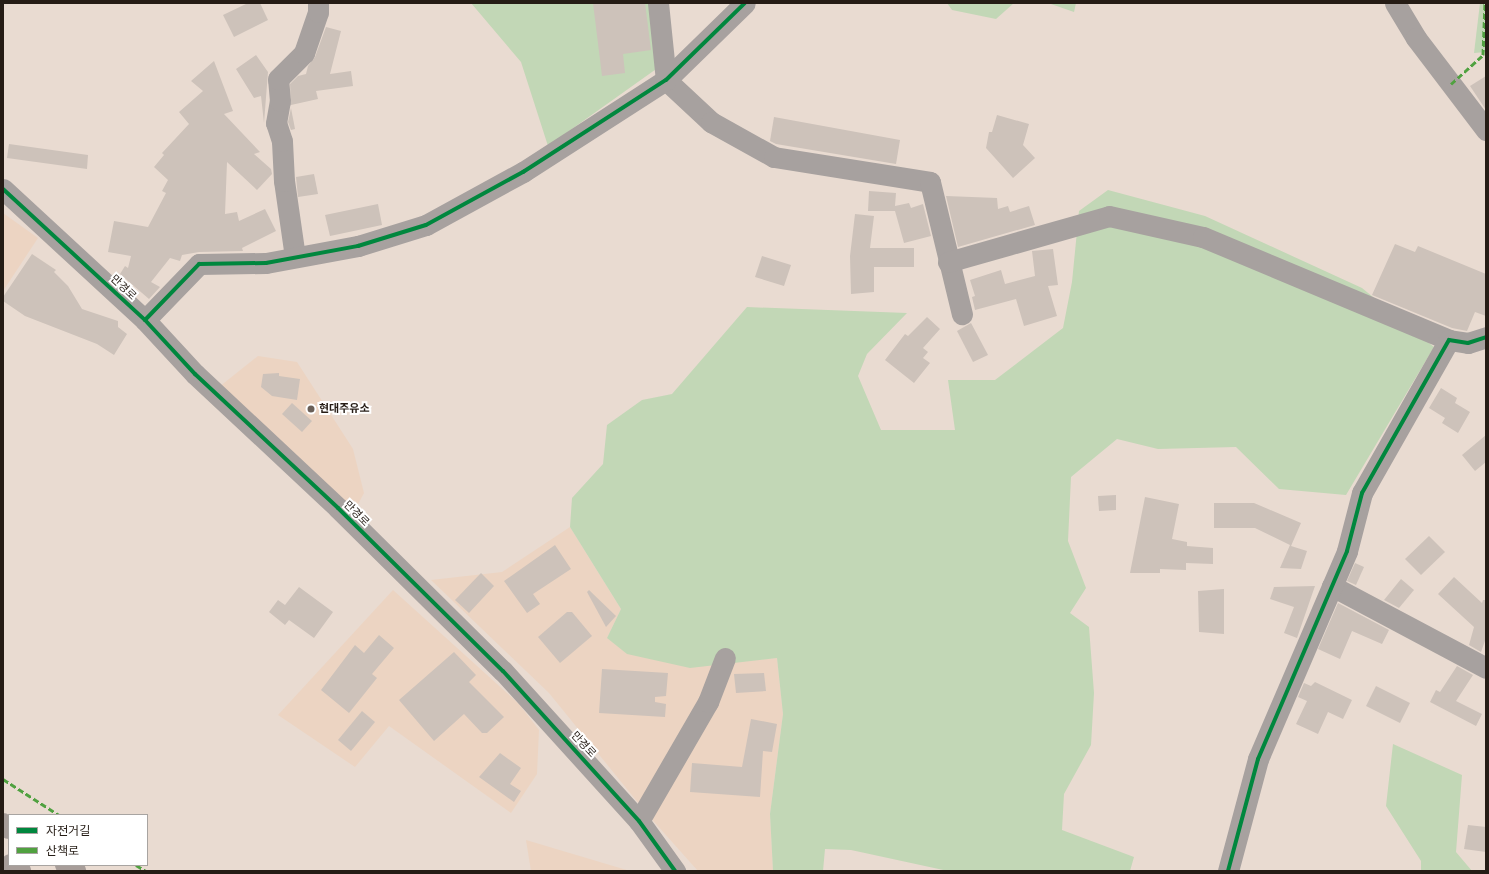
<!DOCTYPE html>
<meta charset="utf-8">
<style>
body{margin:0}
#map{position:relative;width:1489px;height:874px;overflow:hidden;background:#e9dbd1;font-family:"Sofia Sans Condensed","Noto Sans KR",sans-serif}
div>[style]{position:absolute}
.built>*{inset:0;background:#ecd4c2}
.green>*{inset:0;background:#c2d7b6}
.building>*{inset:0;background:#cdc2ba}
.minor>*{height:21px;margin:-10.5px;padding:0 10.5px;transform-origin:10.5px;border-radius:10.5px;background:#a7a19f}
.highway>*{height:22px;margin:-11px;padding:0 11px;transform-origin:11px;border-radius:11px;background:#a79d99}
.quiet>*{height:3px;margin-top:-1.5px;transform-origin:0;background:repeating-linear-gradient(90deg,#50a140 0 6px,transparent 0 9px)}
.cycleway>*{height:4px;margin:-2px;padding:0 2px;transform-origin:2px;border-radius:2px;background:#00873e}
.dots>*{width:11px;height:11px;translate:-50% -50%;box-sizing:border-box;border:2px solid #fff;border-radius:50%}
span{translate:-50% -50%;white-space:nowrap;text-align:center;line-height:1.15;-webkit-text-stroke:4px #fff;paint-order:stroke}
.street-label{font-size:11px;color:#251c15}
.poi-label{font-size:11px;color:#251c15;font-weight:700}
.left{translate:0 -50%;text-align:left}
.frame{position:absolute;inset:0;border:4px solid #251c15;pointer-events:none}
.legend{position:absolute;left:8px;top:814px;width:140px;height:52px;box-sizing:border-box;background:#fff;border:1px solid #a8a4a1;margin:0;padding:5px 7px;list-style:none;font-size:12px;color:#251c15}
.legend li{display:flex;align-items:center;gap:8px;height:20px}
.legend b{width:20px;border:1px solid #a8a4a1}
</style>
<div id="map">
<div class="built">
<div style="clip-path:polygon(3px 213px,38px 238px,3px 291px)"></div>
<div style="clip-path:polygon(258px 356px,297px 362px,353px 449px,364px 493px,355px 510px,219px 387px)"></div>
<div style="clip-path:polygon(570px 527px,621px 609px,607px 638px,733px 662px,777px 658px,783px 714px,770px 814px,773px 871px,698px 871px,648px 815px,549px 693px,431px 580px,502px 572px)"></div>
<div style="clip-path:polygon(393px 590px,519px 704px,539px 730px,537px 774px,511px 813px,389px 726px,355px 767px,278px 715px)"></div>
<div style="clip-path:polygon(526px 840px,630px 871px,531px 871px)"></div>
</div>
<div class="green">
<div style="clip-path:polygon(471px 3px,651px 3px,659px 67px,548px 146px,521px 62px)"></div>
<div style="clip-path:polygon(947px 3px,1014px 3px,996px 19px,952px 10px)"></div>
<div style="clip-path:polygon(1048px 3px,1076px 3px,1074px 12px)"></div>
<div style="clip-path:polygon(1480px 3px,1486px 3px,1486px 52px,1474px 53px)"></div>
<div style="clip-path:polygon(1108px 190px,1205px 216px,1362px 288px,1434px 347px,1346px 495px,1279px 489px,1236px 447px,1158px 449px,1117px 439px,1071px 477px,1068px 541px,1086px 588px,1070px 613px,1089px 627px,1094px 693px,1091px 745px,1064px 794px,1062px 830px,1134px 857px,1130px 871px,948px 871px,851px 850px,825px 849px,823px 871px,773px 871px,770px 814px,783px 714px,777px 658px,690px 668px,627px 654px,607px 638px,621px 609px,570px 527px,572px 498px,603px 464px,607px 425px,642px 400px,672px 394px,747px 307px,907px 313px,867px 354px,858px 376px,881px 430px,955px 430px,948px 380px,995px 380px,1063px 328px,1072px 282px,1079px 211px)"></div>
<div style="clip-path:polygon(1393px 744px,1462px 775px,1456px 852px,1472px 871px,1421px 871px,1421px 861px,1386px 806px)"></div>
</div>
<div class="building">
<div style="clip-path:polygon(248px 3px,260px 3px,268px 20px,234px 37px,223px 15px)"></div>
<div style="clip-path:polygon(593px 3px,645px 3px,651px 50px,623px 54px,625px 73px,602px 76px)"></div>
<div style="clip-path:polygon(326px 27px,341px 31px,330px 74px,351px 71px,353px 86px,316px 91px,318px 99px,291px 105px,290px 84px,298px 76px,306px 74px,308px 66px,315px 57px)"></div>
<div style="clip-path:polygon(256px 55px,268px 72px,264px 123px,261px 96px,254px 98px,236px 69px)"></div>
<div style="clip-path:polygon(214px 61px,233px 111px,224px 114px,260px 152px,254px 154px,271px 169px,272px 174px,257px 190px,227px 162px,225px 214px,237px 212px,239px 221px,265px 209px,276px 231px,242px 248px,243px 251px,199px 252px,182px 255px,180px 261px,170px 258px,151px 282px,160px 287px,149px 299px,120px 274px,125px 266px,128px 268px,131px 256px,108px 252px,114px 221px,148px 227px,166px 193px,162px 191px,168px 180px,154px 167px,164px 155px,162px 153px,189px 124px,179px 112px,203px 91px,191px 81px)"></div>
<div style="clip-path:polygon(1486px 76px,1486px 110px,1470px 86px)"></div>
<div style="clip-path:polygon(291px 108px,295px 129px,291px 130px,288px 122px)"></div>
<div style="clip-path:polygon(997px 115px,1029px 124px,1023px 145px,1035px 158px,1013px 178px,986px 148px,989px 132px,992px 132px)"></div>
<div style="clip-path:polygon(774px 117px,900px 140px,896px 164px,776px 144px,770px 141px)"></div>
<div style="clip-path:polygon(9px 144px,88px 155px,87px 169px,7px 158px)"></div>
<div style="clip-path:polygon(314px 174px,318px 194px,298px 197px,296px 177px)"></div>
<div style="clip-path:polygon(869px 191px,896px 193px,895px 206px,909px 203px,911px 208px,923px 204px,931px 236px,904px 243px,895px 211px,868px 211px)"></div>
<div style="clip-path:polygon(946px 196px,997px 198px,998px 209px,1008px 206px,1010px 212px,1029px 206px,1035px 225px,958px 247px)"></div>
<div style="clip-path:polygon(378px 204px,382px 225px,330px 236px,325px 215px)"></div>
<div style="clip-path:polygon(855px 214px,874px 216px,870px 248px,914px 248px,914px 267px,874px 267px,874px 292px,851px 294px,850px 256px)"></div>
<div style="clip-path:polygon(1395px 244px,1415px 252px,1418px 246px,1486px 274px,1486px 316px,1475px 312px,1467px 331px,1452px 328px,1372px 295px)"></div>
<div style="clip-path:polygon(1053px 249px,1058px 285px,1048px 286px,1057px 316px,1024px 326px,1016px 299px,975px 310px,972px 297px,975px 296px,970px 280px,1001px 270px,1005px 284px,1035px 276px,1032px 251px)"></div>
<div style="clip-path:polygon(32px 254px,56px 270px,54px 272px,68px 286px,82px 309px,118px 321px,118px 327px,127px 334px,114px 355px,97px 344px,25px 316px,3px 301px,3px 297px)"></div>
<div style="clip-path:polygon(762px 256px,791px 265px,784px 286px,755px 277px)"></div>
<div style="clip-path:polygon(927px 317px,940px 329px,923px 348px,928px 352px,923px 358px,930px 363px,914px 383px,885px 360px,905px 334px,908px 336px)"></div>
<div style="clip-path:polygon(971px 323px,988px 355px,973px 362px,957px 331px)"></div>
<div style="clip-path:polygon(279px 373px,279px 376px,300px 379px,297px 400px,272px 396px,261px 387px,263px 374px)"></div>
<div style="clip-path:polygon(1441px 388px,1457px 398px,1455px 403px,1470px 412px,1458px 433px,1442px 423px,1445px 418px,1429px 408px)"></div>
<div style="clip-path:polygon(292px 403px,312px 421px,302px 432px,282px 414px)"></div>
<div style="clip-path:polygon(1486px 435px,1486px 462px,1475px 471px,1462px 455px)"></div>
<div style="clip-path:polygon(1116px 495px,1116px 510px,1099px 511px,1098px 496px)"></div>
<div style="clip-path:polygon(1145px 497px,1179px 504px,1172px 539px,1187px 542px,1187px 546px,1213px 548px,1213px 564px,1186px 563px,1186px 570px,1160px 569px,1160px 573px,1130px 573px)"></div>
<div style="clip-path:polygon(1214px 503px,1254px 503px,1301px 523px,1291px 546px,1307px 551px,1301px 569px,1280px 568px,1290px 545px,1255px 528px,1214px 528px)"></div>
<div style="clip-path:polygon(1429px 536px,1445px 552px,1421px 575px,1405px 559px)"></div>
<div style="clip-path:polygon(555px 545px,571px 569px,533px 594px,540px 604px,527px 613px,504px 581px)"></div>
<div style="clip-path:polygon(1355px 563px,1364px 567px,1356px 585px,1347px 581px)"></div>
<div style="clip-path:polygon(481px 573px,494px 586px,469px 613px,455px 600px)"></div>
<div style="clip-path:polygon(1454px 577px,1482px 603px,1483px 600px,1486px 600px,1486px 638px,1481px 652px,1469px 645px,1474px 627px,1438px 594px)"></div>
<div style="clip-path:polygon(1401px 579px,1414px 590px,1399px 608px,1384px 600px)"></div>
<div style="clip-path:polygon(1315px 586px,1297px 638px,1284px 633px,1294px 607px,1270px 599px,1274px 587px)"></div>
<div style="clip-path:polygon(299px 587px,333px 612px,314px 638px,289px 620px,285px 625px,269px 612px,278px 600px,285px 605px)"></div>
<div style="clip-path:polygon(1224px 589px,1224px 634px,1199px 632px,1198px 591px)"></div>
<div style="clip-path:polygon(589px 590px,616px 616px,606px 627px,587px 592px)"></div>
<div style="clip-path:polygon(1338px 603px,1389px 630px,1382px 644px,1352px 631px,1340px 659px,1318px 649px)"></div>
<div style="clip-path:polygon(567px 612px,572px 612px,592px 636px,560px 663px,538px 637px)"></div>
<div style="clip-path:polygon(379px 635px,394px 648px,372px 674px,377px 678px,349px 713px,321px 690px,355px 645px,364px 653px)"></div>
<div style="clip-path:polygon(454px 652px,476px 675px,469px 682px,504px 717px,487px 733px,482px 733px,464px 714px,434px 741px,399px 700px)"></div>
<div style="clip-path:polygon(1457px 666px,1473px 675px,1456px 701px,1482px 714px,1476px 726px,1430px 702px,1436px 690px,1440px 692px)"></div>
<div style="clip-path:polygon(602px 669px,668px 673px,666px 696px,655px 697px,655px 702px,666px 704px,665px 717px,599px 713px)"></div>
<div style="clip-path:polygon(764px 673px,766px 691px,736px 693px,734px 674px)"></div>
<div style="clip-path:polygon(1315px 682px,1352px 700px,1343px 719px,1328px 712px,1318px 734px,1296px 724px,1307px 701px,1298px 697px,1304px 683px,1311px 686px)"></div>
<div style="clip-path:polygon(1376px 686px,1410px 703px,1400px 723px,1366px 706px)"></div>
<div style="clip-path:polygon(362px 711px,375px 722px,351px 751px,338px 740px)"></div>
<div style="clip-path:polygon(751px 719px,777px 724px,772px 752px,763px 751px,760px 797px,690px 792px,692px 763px,742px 767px)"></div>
<div style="clip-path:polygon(500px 753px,521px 768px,510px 784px,521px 791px,514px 802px,479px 777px)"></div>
<div style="clip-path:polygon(1468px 825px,1486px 827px,1486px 852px,1464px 849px)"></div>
</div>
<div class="minor">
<div style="left:658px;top:3px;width:77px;rotate:84.1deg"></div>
<div style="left:666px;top:80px;width:62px;rotate:43deg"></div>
<div style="left:711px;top:122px;width:72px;rotate:29.1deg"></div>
<div style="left:774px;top:157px;width:158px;rotate:9.1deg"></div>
<div style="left:930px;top:182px;width:136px;rotate:76.4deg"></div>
<div style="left:1395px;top:3px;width:41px;rotate:59deg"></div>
<div style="left:1416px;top:38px;width:116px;rotate:52.7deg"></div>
<div style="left:3px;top:189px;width:193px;rotate:42.7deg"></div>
<div style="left:145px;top:320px;width:74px;rotate:47.2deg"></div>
<div style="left:195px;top:374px;width:196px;rotate:43.1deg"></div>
<div style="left:338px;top:508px;width:232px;rotate:44.7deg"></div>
<div style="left:503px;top:671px;width:202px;rotate:47.8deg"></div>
<div style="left:639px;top:821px;width:62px;rotate:54.2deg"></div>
<div style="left:295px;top:257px;width:77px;rotate:-98.2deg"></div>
<div style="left:284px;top:181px;width:40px;rotate:-92.9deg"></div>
<div style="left:282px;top:141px;width:19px;rotate:-108deg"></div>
<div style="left:276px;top:123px;width:22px;rotate:-80deg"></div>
<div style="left:280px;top:101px;width:22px;rotate:-95deg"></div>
<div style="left:278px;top:79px;width:37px;rotate:-45deg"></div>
<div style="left:304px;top:53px;width:43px;rotate:-71.1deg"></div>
<div style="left:318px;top:12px;width:9px;rotate:-90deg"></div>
<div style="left:948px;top:262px;width:167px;rotate:-15.9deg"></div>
<div style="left:1109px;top:216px;width:96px;rotate:12.6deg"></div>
<div style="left:1203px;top:237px;width:267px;rotate:22.7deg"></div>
<div style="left:145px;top:320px;width:78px;rotate:-46deg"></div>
<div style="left:199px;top:264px;width:67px;rotate:-0.9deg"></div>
<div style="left:266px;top:263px;width:94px;rotate:-10.5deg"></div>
<div style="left:358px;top:246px;width:71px;rotate:-17.2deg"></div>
<div style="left:426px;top:225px;width:111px;rotate:-28.7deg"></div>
<div style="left:523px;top:172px;width:170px;rotate:-32.8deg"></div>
<div style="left:666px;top:80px;width:110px;rotate:-44.3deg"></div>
<div style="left:1332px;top:586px;width:174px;rotate:28deg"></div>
<div style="left:639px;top:821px;width:138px;rotate:-59.9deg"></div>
<div style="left:708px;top:702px;width:47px;rotate:-68.9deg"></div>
<div style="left:1228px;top:871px;width:116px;rotate:-75deg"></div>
<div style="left:1258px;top:759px;width:226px;rotate:-66.8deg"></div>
<div style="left:1347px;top:551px;width:60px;rotate:-75.5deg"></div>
<div style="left:1362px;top:493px;width:176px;rotate:-60.4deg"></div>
<div style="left:1449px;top:340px;width:19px;rotate:9deg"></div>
<div style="left:1468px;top:343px;width:19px;rotate:-18deg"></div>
</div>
<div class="highway">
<div style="left:3px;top:824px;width:7px;rotate:34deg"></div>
<div style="left:11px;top:865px;width:11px;rotate:34deg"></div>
<div style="left:66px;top:865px;width:11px;rotate:34deg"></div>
</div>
<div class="quiet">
<div style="left:1451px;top:84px;width:43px;rotate:-42.2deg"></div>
<div style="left:1483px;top:55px;width:52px;rotate:-87.8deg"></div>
<div style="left:3px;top:779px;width:67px;rotate:32.7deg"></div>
<div style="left:136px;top:865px;width:12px;rotate:31deg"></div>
</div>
<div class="cycleway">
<div style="left:3px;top:189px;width:193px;rotate:42.7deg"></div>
<div style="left:145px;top:320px;width:74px;rotate:47.2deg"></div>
<div style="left:195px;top:374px;width:196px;rotate:43.1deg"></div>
<div style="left:338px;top:508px;width:232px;rotate:44.7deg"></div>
<div style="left:503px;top:671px;width:202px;rotate:47.8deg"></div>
<div style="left:639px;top:821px;width:62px;rotate:54.2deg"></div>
<div style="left:145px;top:320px;width:78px;rotate:-46deg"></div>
<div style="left:199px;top:264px;width:67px;rotate:-0.9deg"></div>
<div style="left:266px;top:263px;width:94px;rotate:-10.5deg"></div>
<div style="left:358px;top:246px;width:71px;rotate:-17.2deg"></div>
<div style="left:426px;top:225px;width:111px;rotate:-28.7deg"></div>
<div style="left:523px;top:172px;width:170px;rotate:-32.8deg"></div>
<div style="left:666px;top:80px;width:110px;rotate:-44.3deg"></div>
<div style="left:1228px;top:871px;width:116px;rotate:-75deg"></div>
<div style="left:1258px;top:759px;width:226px;rotate:-66.8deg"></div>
<div style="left:1347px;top:551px;width:60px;rotate:-75.5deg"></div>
<div style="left:1362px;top:493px;width:176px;rotate:-60.4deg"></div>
<div style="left:1449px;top:340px;width:19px;rotate:9deg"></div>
<div style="left:1468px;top:343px;width:19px;rotate:-18deg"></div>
</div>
<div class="dots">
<div style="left:311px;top:409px;background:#6a5f57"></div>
</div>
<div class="street-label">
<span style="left:123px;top:288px;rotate:43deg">만경로</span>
<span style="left:356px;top:514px;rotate:45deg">만경로</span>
<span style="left:583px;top:745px;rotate:47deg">만경로</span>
</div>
<div class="poi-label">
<span class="left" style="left:319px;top:409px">현대주유소</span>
</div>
<div class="frame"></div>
<ul class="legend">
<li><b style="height:5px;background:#00873e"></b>자전거길</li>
<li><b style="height:5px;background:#50a140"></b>산책로</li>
</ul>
</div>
